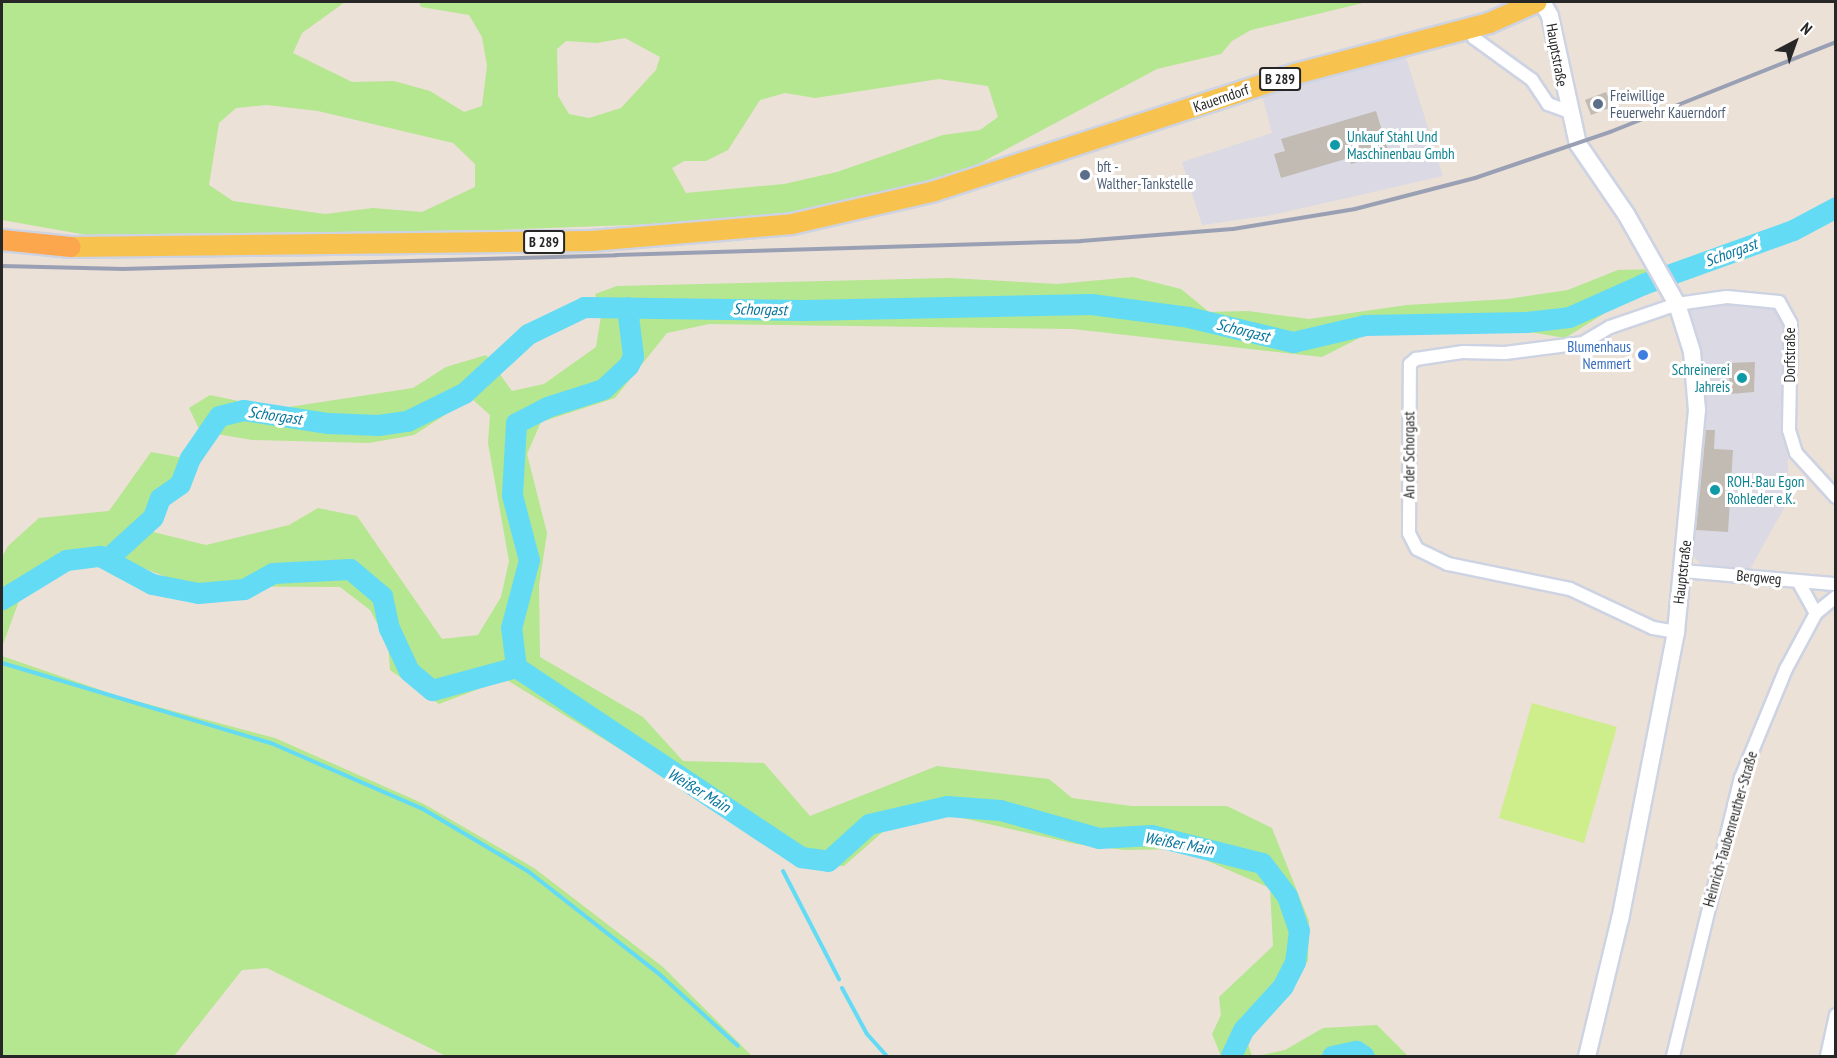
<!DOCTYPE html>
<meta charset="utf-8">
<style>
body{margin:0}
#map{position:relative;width:1837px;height:1058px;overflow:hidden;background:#ebe1d7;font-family:"PT Sans Narrow",sans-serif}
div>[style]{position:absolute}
.industrial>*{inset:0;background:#dbd9e3}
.green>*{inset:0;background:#b5e690}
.pitch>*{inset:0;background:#cdee8a}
.stream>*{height:4px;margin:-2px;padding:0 2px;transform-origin:2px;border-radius:2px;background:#63dbf5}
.river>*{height:21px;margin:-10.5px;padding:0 10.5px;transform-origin:10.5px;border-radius:10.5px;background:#63dbf5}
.building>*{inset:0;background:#c2bbb4}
.roads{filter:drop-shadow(2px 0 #cdd3e2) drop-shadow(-2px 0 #cdd3e2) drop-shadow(0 2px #cdd3e2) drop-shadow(0 -2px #cdd3e2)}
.minor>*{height:12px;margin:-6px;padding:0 6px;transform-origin:6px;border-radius:6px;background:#fff}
.secondary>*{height:16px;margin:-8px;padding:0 8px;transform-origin:8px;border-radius:8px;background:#fff}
.primary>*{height:20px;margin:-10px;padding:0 10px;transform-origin:10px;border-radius:10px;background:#f8c24f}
.trunk>*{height:20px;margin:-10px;padding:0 10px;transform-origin:10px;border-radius:10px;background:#fca64e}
.rail>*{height:4px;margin:-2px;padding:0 2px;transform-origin:2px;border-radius:2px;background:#9aa0b3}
.dots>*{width:16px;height:16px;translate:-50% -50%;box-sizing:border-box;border:3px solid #fff;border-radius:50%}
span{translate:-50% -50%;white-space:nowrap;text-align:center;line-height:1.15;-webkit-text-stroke:6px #fff;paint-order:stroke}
.shield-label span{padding:2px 4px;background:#fff;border:2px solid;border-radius:4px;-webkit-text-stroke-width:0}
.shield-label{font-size:14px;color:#272727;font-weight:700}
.street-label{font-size:15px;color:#272727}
.service-label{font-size:15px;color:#4e5e75}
.left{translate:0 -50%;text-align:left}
.culture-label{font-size:15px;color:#0d838f}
.right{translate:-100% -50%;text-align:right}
.shop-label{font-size:15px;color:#366cbe}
.water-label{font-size:16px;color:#06769d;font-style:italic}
.frame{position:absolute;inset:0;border:3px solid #272727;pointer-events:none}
.north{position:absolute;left:1765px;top:12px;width:60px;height:60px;-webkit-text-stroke:4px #fff;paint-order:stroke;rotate:41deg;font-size:16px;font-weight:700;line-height:24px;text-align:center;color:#272727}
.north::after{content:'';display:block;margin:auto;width:21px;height:27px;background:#272727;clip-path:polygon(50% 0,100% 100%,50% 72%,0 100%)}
</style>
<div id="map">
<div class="industrial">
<div style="clip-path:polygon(1404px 51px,1443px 176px,1272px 215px,1202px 225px,1182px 162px,1272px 133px,1261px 92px)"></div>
<div style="clip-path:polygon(1748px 300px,1771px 303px,1787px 322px,1788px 501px,1749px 571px,1704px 568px,1691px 553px,1701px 417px,1684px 307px)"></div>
</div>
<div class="green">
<div style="clip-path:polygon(evenodd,2px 2px,345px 2px,302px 33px,293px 53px,352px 82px,394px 81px,430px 91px,464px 112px,482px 106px,487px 66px,482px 37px,469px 15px,421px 7px,419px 2px,1367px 2px,1251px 30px,1232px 41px,1221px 54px,1157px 69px,958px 175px,765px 220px,335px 236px,98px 237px,2px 220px,2px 2px,625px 38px,660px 57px,656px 70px,621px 108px,589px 118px,569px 114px,558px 96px,557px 49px,566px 41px,597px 43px,625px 38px,2px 2px,939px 79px,988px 86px,998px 117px,980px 130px,943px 135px,837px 172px,784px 184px,686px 193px,672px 168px,684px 161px,706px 161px,728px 150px,760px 100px,785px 93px,815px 98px,939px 79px,2px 2px,267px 105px,318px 111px,453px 143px,475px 164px,475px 187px,422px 212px,373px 208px,325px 214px,233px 201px,209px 185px,219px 123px,236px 108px,267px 105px)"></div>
<div style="clip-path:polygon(1657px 269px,1664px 285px,1645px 288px,1565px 338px,1512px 329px,1457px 333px,1433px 327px,1375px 330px,1322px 357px,1073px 329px,709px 324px,667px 333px,615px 398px,541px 422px,527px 454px,547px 533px,539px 586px,540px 657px,643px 717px,683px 761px,764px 763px,810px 816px,937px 766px,1049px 779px,1072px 798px,1131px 806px,1227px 806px,1272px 828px,1309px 921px,1308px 961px,1246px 1038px,1252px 1056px,1221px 1056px,1212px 1034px,1221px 1015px,1219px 997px,1273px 946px,1270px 888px,1180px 849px,1125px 850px,1076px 844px,949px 815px,886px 829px,844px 866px,796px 865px,702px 799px,505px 679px,439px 704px,390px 670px,388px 643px,370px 610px,340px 587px,188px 586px,99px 550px,59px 552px,23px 590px,2px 647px,2px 557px,8px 546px,39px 518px,109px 511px,151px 452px,189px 459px,133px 527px,206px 545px,289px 525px,318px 508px,357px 516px,442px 639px,478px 635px,501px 597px,509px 561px,488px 443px,490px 415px,471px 398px,414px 435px,369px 443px,252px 440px,200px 431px,189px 408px,210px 395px,276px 409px,413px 388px,446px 367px,486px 355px,512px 391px,544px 384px,596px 347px,601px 316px,595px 294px,617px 286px,950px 278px,1057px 284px,1133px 277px,1181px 289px,1209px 312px,1248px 311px,1309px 319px,1407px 305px,1508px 299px,1568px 290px,1618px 270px)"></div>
<div style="clip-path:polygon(2px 656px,121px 697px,275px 738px,424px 804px,534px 868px,663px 967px,752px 1056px,446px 1056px,267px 968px,242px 970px,174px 1056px,2px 1056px)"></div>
<div style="clip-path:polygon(1377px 1025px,1408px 1056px,1257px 1056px,1285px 1050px,1323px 1028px)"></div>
</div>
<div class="pitch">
<div style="clip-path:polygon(1532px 703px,1617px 727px,1584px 843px,1499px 818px)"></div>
</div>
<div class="stream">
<div style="left:2px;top:663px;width:281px;rotate:16.6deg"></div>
<div style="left:271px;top:743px;width:166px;rotate:23.5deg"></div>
<div style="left:423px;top:809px;width:123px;rotate:30.7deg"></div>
<div style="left:529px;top:872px;width:164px;rotate:38.1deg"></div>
<div style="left:658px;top:973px;width:108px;rotate:42.4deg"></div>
<div style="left:783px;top:871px;width:122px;rotate:62.6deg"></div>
<div style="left:842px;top:988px;width:52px;rotate:61.5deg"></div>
<div style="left:867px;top:1034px;width:30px;rotate:48deg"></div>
</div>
<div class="river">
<div style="left:107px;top:559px;width:62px;rotate:-42.4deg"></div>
<div style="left:153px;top:517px;width:20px;rotate:-70deg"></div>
<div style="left:160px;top:498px;width:24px;rotate:-35deg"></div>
<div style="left:180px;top:484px;width:28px;rotate:-69deg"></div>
<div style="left:190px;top:458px;width:51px;rotate:-55.4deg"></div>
<div style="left:219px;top:416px;width:25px;rotate:-14deg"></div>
<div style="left:243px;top:410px;width:86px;rotate:8.7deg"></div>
<div style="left:328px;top:423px;width:50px;rotate:2.3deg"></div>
<div style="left:378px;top:425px;width:29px;rotate:-8deg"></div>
<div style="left:407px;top:421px;width:64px;rotate:-26.2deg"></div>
<div style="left:464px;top:393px;width:87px;rotate:-42.7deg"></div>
<div style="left:528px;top:334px;width:62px;rotate:-25.7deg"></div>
<div style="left:584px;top:307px;width:221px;rotate:0.8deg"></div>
<div style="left:805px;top:310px;width:286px;rotate:-1.2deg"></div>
<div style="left:1091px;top:304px;width:98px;rotate:7.6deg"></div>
<div style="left:1188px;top:317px;width:108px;rotate:13.4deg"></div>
<div style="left:1293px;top:342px;width:74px;rotate:-13.3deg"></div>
<div style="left:1365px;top:325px;width:161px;rotate:-1.1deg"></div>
<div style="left:1526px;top:322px;width:43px;rotate:-6.6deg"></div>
<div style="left:1569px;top:317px;width:81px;rotate:-24deg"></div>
<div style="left:1643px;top:284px;width:159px;rotate:-19.8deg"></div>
<div style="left:1793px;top:230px;width:49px;rotate:-28.1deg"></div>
<div style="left:2px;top:599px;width:75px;rotate:-31.4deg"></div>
<div style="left:66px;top:560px;width:34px;rotate:-7deg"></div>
<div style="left:100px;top:556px;width:59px;rotate:28.3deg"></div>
<div style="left:152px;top:584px;width:47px;rotate:11.1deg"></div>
<div style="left:198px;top:593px;width:46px;rotate:-5deg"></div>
<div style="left:244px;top:589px;width:33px;rotate:-29deg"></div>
<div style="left:273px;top:573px;width:77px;rotate:-3deg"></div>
<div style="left:350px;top:569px;width:42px;rotate:40.2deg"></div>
<div style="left:382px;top:596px;width:33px;rotate:78deg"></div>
<div style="left:389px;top:628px;width:47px;rotate:65.1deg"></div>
<div style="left:409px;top:671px;width:30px;rotate:40deg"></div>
<div style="left:432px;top:690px;width:87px;rotate:-15.3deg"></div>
<div style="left:516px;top:667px;width:343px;rotate:33.7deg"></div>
<div style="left:801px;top:857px;width:27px;rotate:8deg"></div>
<div style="left:828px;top:861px;width:55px;rotate:-42.1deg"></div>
<div style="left:869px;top:824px;width:80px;rotate:-13deg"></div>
<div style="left:947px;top:806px;width:53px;rotate:4.3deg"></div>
<div style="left:1000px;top:810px;width:103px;rotate:15.8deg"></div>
<div style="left:1099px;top:838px;width:52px;rotate:-3.3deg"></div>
<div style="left:1151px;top:835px;width:114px;rotate:14.2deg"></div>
<div style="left:1262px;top:863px;width:41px;rotate:52.9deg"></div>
<div style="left:1287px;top:896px;width:36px;rotate:71deg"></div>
<div style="left:1299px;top:930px;width:32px;rotate:97deg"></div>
<div style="left:1295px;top:962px;width:27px;rotate:117deg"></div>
<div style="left:1283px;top:986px;width:59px;rotate:132.3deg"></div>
<div style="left:1243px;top:1030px;width:29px;rotate:115deg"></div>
<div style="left:516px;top:667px;width:39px;rotate:-97deg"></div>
<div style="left:511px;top:628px;width:70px;rotate:-75.2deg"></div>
<div style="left:529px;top:560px;width:67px;rotate:-104.7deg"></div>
<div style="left:512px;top:495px;width:72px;rotate:-86.8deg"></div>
<div style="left:516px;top:423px;width:35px;rotate:-27deg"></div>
<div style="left:547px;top:407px;width:59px;rotate:-17.8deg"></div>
<div style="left:603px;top:389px;width:34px;rotate:-43deg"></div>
<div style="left:628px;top:366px;width:11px;rotate:-63deg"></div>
<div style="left:633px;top:356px;width:49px;rotate:-97deg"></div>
<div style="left:1332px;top:1056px;width:25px;rotate:-12deg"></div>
<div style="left:1356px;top:1051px;width:9px;rotate:32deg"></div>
</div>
<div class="building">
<div style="clip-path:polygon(1606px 92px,1612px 107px,1591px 115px,1585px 100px)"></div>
<div style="clip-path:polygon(1376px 111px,1389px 153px,1351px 164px,1349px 158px,1281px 178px,1274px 154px,1285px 151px,1281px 139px)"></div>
<div style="clip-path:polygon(1755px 362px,1754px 392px,1730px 394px,1728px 363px)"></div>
<div style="clip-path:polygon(1706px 430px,1715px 430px,1714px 449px,1733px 450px,1728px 532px,1696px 530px)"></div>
</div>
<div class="roads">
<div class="minor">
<div style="left:1471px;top:29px;width:9px;rotate:72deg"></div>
<div style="left:1474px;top:38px;width:72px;rotate:35.9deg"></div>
<div style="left:1532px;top:80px;width:29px;rotate:56deg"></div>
<div style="left:1548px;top:104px;width:20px;rotate:20deg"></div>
<div style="left:1683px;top:571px;width:154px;rotate:4.9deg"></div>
<div style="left:1798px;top:581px;width:37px;rotate:61deg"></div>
<div style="left:1676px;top:632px;width:23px;rotate:-170deg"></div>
<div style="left:1653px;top:628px;width:92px;rotate:-154.8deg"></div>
<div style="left:1570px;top:589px;width:125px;rotate:-168.4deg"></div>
<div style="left:1448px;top:564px;width:34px;rotate:-154deg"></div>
<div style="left:1417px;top:549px;width:18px;rotate:-117deg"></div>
<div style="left:1409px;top:533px;width:169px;rotate:-89.7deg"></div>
<div style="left:1410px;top:364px;width:8px;rotate:-40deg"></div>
<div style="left:1416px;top:359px;width:48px;rotate:-8.5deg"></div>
<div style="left:1463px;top:352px;width:42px;rotate:1.4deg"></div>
<div style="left:1505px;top:353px;width:79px;rotate:-7.3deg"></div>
<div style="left:1583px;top:343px;width:31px;rotate:-31deg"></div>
<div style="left:1610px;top:327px;width:71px;rotate:-18.9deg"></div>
<div style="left:1677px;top:304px;width:50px;rotate:-8deg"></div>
<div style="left:1727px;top:297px;width:52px;rotate:5.5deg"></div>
<div style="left:1779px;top:302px;width:25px;rotate:61deg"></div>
<div style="left:1791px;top:324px;width:106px;rotate:91.1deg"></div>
<div style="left:1789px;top:430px;width:24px;rotate:73deg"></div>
<div style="left:1796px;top:453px;width:59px;rotate:47.7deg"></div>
<div style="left:1673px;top:1056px;width:286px;rotate:-76.3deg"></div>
<div style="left:1741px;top:778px;width:118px;rotate:-67.6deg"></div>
<div style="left:1786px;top:669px;width:64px;rotate:-61.8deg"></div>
<div style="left:1816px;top:613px;width:26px;rotate:-39deg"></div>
<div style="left:1827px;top:1056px;width:42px;rotate:-77.6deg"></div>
</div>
<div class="secondary">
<div style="left:1542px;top:2px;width:16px;rotate:60deg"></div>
<div style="left:1550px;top:16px;width:131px;rotate:77.7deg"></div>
<div style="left:1578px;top:144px;width:85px;rotate:55.6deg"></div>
<div style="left:1626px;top:214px;width:103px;rotate:60.5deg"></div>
<div style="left:1677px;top:304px;width:50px;rotate:72.6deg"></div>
<div style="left:1692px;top:352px;width:58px;rotate:85.1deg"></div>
<div style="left:1697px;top:410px;width:223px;rotate:95.4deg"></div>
<div style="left:1676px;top:632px;width:292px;rotate:101deg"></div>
<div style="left:1620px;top:919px;width:141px;rotate:103.5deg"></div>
</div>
<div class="primary">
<div style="left:71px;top:247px;width:520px;rotate:-0.66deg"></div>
<div style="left:591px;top:241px;width:202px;rotate:-4.8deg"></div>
<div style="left:792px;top:224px;width:144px;rotate:-12.9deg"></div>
<div style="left:932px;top:192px;width:382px;rotate:-18deg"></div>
<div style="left:1295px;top:74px;width:201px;rotate:-14.7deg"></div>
<div style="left:1489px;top:23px;width:52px;rotate:-23.6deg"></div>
</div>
<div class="trunk">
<div style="left:2px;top:240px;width:69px;rotate:5.8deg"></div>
</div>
</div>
<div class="rail">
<div style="left:2px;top:266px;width:122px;rotate:1.4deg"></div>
<div style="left:124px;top:269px;width:492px;rotate:-1.6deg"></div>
<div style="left:616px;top:255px;width:465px;rotate:-1.7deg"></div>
<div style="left:1081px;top:241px;width:152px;rotate:-4.5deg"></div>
<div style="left:1233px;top:229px;width:124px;rotate:-9.3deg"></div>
<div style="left:1355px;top:209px;width:124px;rotate:-14.5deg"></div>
<div style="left:1475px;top:178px;width:143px;rotate:-18.8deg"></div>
<div style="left:1610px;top:132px;width:243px;rotate:-21.7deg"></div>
</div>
<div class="dots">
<div style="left:1598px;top:104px;background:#5c6f8a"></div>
<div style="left:1335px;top:145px;background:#0f9aa8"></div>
<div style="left:1085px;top:175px;background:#5c6f8a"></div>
<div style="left:1643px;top:355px;background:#3f7fe0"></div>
<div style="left:1742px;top:378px;background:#0f9aa8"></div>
<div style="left:1715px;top:490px;background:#0f9aa8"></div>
</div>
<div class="shield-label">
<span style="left:1280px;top:79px">B 289</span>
<span style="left:544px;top:242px">B 289</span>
</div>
<div class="street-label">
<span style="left:1557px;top:55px;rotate:80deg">Hauptstraße</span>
<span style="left:1221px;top:98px;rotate:-19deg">Kauerndorf</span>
<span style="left:1790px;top:355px;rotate:-90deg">Dorfstraße</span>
<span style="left:1409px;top:455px;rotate:-90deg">An der Schorgast</span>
<span style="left:1682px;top:572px;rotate:-83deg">Hauptstraße</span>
<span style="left:1759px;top:577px;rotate:5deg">Bergweg</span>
<span style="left:1730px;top:829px;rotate:-74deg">Heinrich-Taubenreuther-Straße</span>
</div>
<div class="service-label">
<span class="left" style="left:1610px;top:104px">Freiwillige<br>Feuerwehr Kauerndorf</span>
<span class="left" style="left:1097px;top:175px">bft -<br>Walther-Tankstelle</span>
</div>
<div class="culture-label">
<span class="left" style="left:1347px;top:145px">Unkauf Stahl Und<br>Maschinenbau Gmbh</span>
<span class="right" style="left:1730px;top:378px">Schreinerei<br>Jahreis</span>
<span class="left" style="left:1727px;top:490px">ROH.-Bau Egon<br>Rohleder e.K.</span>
</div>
<div class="shop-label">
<span class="right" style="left:1631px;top:355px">Blumenhaus<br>Nemmert</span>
</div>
<div class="water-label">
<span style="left:1731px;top:252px;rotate:-20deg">Schorgast</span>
<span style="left:760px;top:309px;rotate:1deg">Schorgast</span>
<span style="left:1243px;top:330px;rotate:14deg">Schorgast</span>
<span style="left:275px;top:415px;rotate:8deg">Schorgast</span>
<span style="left:699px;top:790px;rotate:31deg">Weißer Main</span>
<span style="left:1179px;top:843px;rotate:10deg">Weißer Main</span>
</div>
<div class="frame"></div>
<div class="north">N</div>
</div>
